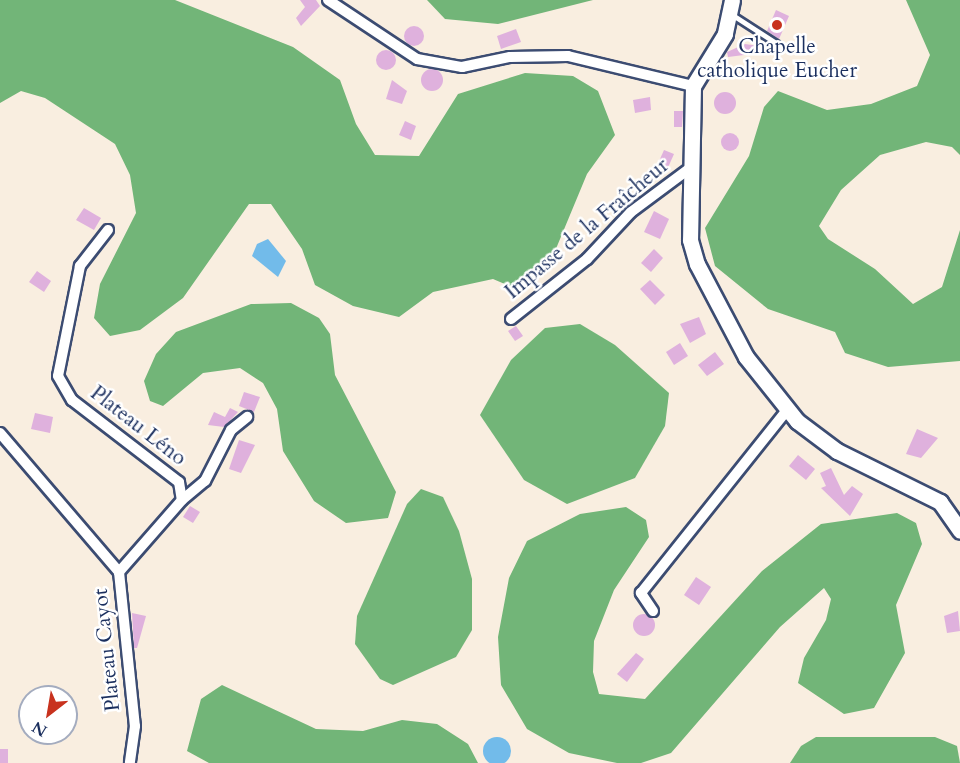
<!DOCTYPE html>
<meta charset="utf-8">
<style>
body{margin:0}
#map{position:relative;width:960px;height:763px;overflow:hidden;background:#f9eee0;font-family:Cardo,serif}
div>[style]{position:absolute}
.forest>*{inset:0;background:#72b578}
.water>*{inset:0;background:#72bbea}
.round{border-radius:50%}
.building>*{inset:0;background:#dfb1dd}
.roads{filter:drop-shadow(2px 0 #3c4c72) drop-shadow(-2px 0 #3c4c72) drop-shadow(0 2px #3c4c72) drop-shadow(0 -2px #3c4c72)}
.service>*{height:5px;margin:-2.5px;padding:0 2.5px;transform-origin:2.5px;border-radius:2.5px;background:#fff}
.minor>*{height:10px;margin:-5px;padding:0 5px;transform-origin:5px;border-radius:5px;background:#fff}
.secondary>*{height:15px;margin:-7.5px;padding:0 7.5px;transform-origin:7.5px;border-radius:7.5px;background:#fff}
.dots>*{width:16px;height:16px;translate:-50% -50%;box-sizing:border-box;border:3px solid #fff;border-radius:50%}
span{translate:-50% -50%;white-space:nowrap;text-align:center;line-height:1.15;-webkit-text-stroke:5px #fff;paint-order:stroke}
.poi-label{font-size:21px;color:#1b2f5e}
.street-label{font-size:21px;color:#1b2f5e}
.north{position:absolute;left:18px;top:685px;width:60px;height:60px;box-sizing:border-box;background:#fff;border:2px solid #a4acbf;border-radius:50%;rotate:211deg;font-size:16px;font-weight:700;line-height:24px;text-align:center;color:#1b2f5e}
.north::after{content:'';display:block;margin:auto;width:21px;height:27px;background:#c8321e;clip-path:polygon(50% 0,100% 100%,50% 72%,0 100%)}
</style>
<div id="map">
<div class="forest">
<div style="clip-path:polygon(0 0,175px 0,293px 47px,340px 80px,356px 124px,375px 155px,419px 156px,458px 94px,525px 73px,573px 76px,598px 91px,615px 135px,587px 174px,548px 268px,519px 290px,493px 279px,433px 292px,399px 317px,353px 306px,315px 285px,302px 249px,271px 204px,249px 204px,183px 298px,140px 330px,110px 336px,94px 318px,100px 284px,136px 213px,130px 175px,115px 144px,45px 98px,21px 91px,0 103px)"></div>
<div style="clip-path:polygon(427px 0,593px 0,498px 24px,445px 19px)"></div>
<div style="clip-path:polygon(906px 0,960px 0,960px 155px,952px 147px,926px 142px,880px 155px,841px 190px,819px 226px,828px 239px,875px 269px,913px 304px,942px 287px,960px 230px,960px 361px,888px 367px,845px 353px,835px 332px,768px 309px,715px 266px,705px 228px,749px 156px,764px 107px,778px 91px,827px 110px,871px 104px,917px 86px,930px 55px)"></div>
<div style="clip-path:polygon(291px 303px,319px 318px,330px 334px,335px 375px,396px 492px,388px 518px,346px 523px,314px 501px,283px 451px,277px 409px,263px 383px,240px 368px,203px 373px,163px 406px,150px 401px,144px 381px,156px 354px,176px 332px,251px 304px)"></div>
<div style="clip-path:polygon(580px 324px,615px 345px,669px 393px,665px 426px,635px 478px,567px 504px,524px 480px,480px 415px,511px 360px,545px 328px)"></div>
<div style="clip-path:polygon(421px 489px,443px 497px,459px 531px,472px 579px,472px 630px,456px 657px,393px 685px,380px 679px,355px 644px,357px 616px,407px 504px)"></div>
<div style="clip-path:polygon(626px 507px,646px 520px,649px 537px,614px 590px,594px 641px,593px 672px,599px 694px,645px 699px,762px 571px,821px 524px,897px 513px,916px 523px,922px 544px,896px 605px,905px 653px,874px 708px,844px 714px,798px 683px,804px 658px,826px 620px,831px 599px,824px 588px,780px 627px,671px 753px,641px 763px,617px 763px,569px 753px,527px 729px,501px 685px,498px 637px,509px 578px,527px 541px,580px 514px)"></div>
<div style="clip-path:polygon(222px 685px,316px 729px,363px 731px,402px 720px,437px 724px,468px 744px,478px 763px,209px 763px,187px 751px,201px 699px)"></div>
<div style="clip-path:polygon(816px 737px,935px 737px,957px 746px,960px 763px,790px 763px,801px 746px)"></div>
</div>
<div class="water">
<div style="clip-path:polygon(268px 239px,286px 261px,278px 277px,252px 256px,257px 244px)"></div>
<div class="round" style="left:483px;top:737px;width:28px;height:28px"></div>
</div>
<div class="building">
<div style="clip-path:polygon(300px 0,316px 0,320px 6px,301px 26px,296px 18px,305px 7px)"></div>
<div style="clip-path:polygon(776px 10px,789px 16px,779px 39px,767px 31px)"></div>
<div class="round" style="left:404px;top:26px;width:20px;height:20px"></div>
<div style="clip-path:polygon(516px 29px,521px 42px,501px 49px,497px 36px)"></div>
<div style="clip-path:polygon(745px 44px,759px 46px,760px 53px,728px 57px,727px 52px)"></div>
<div class="round" style="left:376px;top:50px;width:20px;height:20px"></div>
<div class="round" style="left:421px;top:69px;width:22px;height:22px"></div>
<div style="clip-path:polygon(392px 80px,407px 91px,402px 104px,386px 99px)"></div>
<div class="round" style="left:714px;top:92px;width:22px;height:22px"></div>
<div style="clip-path:polygon(650px 97px,651px 110px,635px 113px,633px 100px)"></div>
<div style="clip-path:polygon(674px 111px,683px 111px,682px 127px,674px 127px)"></div>
<div style="clip-path:polygon(405px 121px,416px 126px,411px 140px,399px 135px)"></div>
<div class="round" style="left:721px;top:133px;width:18px;height:18px"></div>
<div style="clip-path:polygon(664px 150px,674px 154px,666px 172px,656px 168px)"></div>
<div style="clip-path:polygon(84px 208px,101px 218px,94px 230px,76px 220px)"></div>
<div style="clip-path:polygon(654px 211px,669px 219px,660px 239px,644px 232px)"></div>
<div style="clip-path:polygon(654px 249px,663px 258px,651px 272px,641px 263px)"></div>
<div style="clip-path:polygon(37px 271px,51px 281px,44px 292px,29px 282px)"></div>
<div style="clip-path:polygon(650px 280px,665px 295px,655px 305px,640px 289px)"></div>
<div style="clip-path:polygon(699px 317px,706px 334px,690px 343px,680px 324px)"></div>
<div style="clip-path:polygon(516px 326px,523px 336px,515px 341px,508px 331px)"></div>
<div style="clip-path:polygon(680px 343px,688px 356px,674px 365px,666px 352px)"></div>
<div style="clip-path:polygon(715px 352px,724px 364px,707px 376px,698px 365px)"></div>
<div style="clip-path:polygon(244px 392px,260px 397px,254px 412px,239px 406px)"></div>
<div style="clip-path:polygon(230px 408px,238px 412px,224px 427px,208px 425px,214px 412px,225px 417px)"></div>
<div style="clip-path:polygon(35px 413px,53px 417px,50px 433px,31px 429px)"></div>
<div style="clip-path:polygon(917px 429px,938px 438px,921px 458px,906px 454px)"></div>
<div style="clip-path:polygon(239px 440px,255px 445px,241px 473px,229px 469px)"></div>
<div style="clip-path:polygon(798px 455px,815px 469px,806px 480px,789px 466px)"></div>
<div style="clip-path:polygon(831px 468px,844px 495px,852px 486px,863px 494px,850px 516px,821px 488px,826px 486px,820px 473px)"></div>
<div style="clip-path:polygon(190px 506px,200px 512px,193px 523px,183px 517px)"></div>
<div style="clip-path:polygon(696px 577px,711px 587px,699px 605px,684px 595px)"></div>
<div style="clip-path:polygon(958px 611px,960px 631px,947px 633px,944px 616px)"></div>
<div style="clip-path:polygon(132px 613px,146px 616px,137px 648px,134px 648px)"></div>
<div class="round" style="left:633px;top:614px;width:22px;height:22px"></div>
<div style="clip-path:polygon(636px 653px,644px 659px,627px 682px,617px 674px)"></div>
<div style="clip-path:polygon(0 749px,8px 749px,8px 763px,0 763px)"></div>
</div>
<div class="roads">
<div class="service">
<div style="left:731px;top:14px;width:54px;rotate:32.8deg"></div>
</div>
<div class="minor">
<div style="left:328px;top:0;width:107px;rotate:33.5deg"></div>
<div style="left:417px;top:59px;width:46px;rotate:10.1deg"></div>
<div style="left:462px;top:67px;width:49px;rotate:-11.8deg"></div>
<div style="left:510px;top:57px;width:58px;rotate:-1deg"></div>
<div style="left:568px;top:56px;width:129px;rotate:13.5deg"></div>
<div style="left:108px;top:230px;width:46px;rotate:127.9deg"></div>
<div style="left:80px;top:266px;width:112px;rotate:101.3deg"></div>
<div style="left:58px;top:376px;width:28px;rotate:60deg"></div>
<div style="left:72px;top:400px;width:135px;rotate:37.5deg"></div>
<div style="left:179px;top:482px;width:18px;rotate:81deg"></div>
<div style="left:182px;top:500px;width:96px;rotate:131.2deg"></div>
<div style="left:511px;top:319px;width:97px;rotate:-38.3deg"></div>
<div style="left:587px;top:259px;width:64px;rotate:-46.9deg"></div>
<div style="left:631px;top:212px;width:72px;rotate:-36.6deg"></div>
<div style="left:0;top:433px;width:183px;rotate:49.4deg"></div>
<div style="left:119px;top:572px;width:155px;rotate:84.1deg"></div>
<div style="left:135px;top:726px;width:37px;rotate:98deg"></div>
<div style="left:182px;top:500px;width:30px;rotate:-40deg"></div>
<div style="left:205px;top:481px;width:57px;rotate:-63deg"></div>
<div style="left:231px;top:430px;width:21px;rotate:-39deg"></div>
<div style="left:653px;top:611px;width:22px;rotate:-124deg"></div>
<div style="left:641px;top:593px;width:234px;rotate:-51.4deg"></div>
</div>
<div class="secondary">
<div style="left:732px;top:0;width:35px;rotate:102deg"></div>
<div style="left:725px;top:34px;width:61px;rotate:121.6deg"></div>
<div style="left:693px;top:86px;width:154px;rotate:91.1deg"></div>
<div style="left:690px;top:240px;width:25px;rotate:74deg"></div>
<div style="left:697px;top:264px;width:105px;rotate:62.2deg"></div>
<div style="left:746px;top:357px;width:82px;rotate:51.4deg"></div>
<div style="left:797px;top:421px;width:50px;rotate:36.9deg"></div>
<div style="left:837px;top:451px;width:115px;rotate:26.3deg"></div>
<div style="left:940px;top:502px;width:35px;rotate:55deg"></div>
</div>
</div>
<div class="dots">
<div style="left:777px;top:25px;background:#c8321e"></div>
</div>
<div class="poi-label">
<span style="left:777px;top:59px">Chapelle<br>catholique Eucher</span>
</div>
<div class="street-label">
<span style="left:587px;top:229px;rotate:-40deg">Impasse de la Fraîcheur</span>
<span style="left:138px;top:426px;rotate:38deg">Plateau Léno</span>
<span style="left:107px;top:650px;rotate:-96deg">Plateau Cayot</span>
</div>
<div class="north">N</div>
</div>
